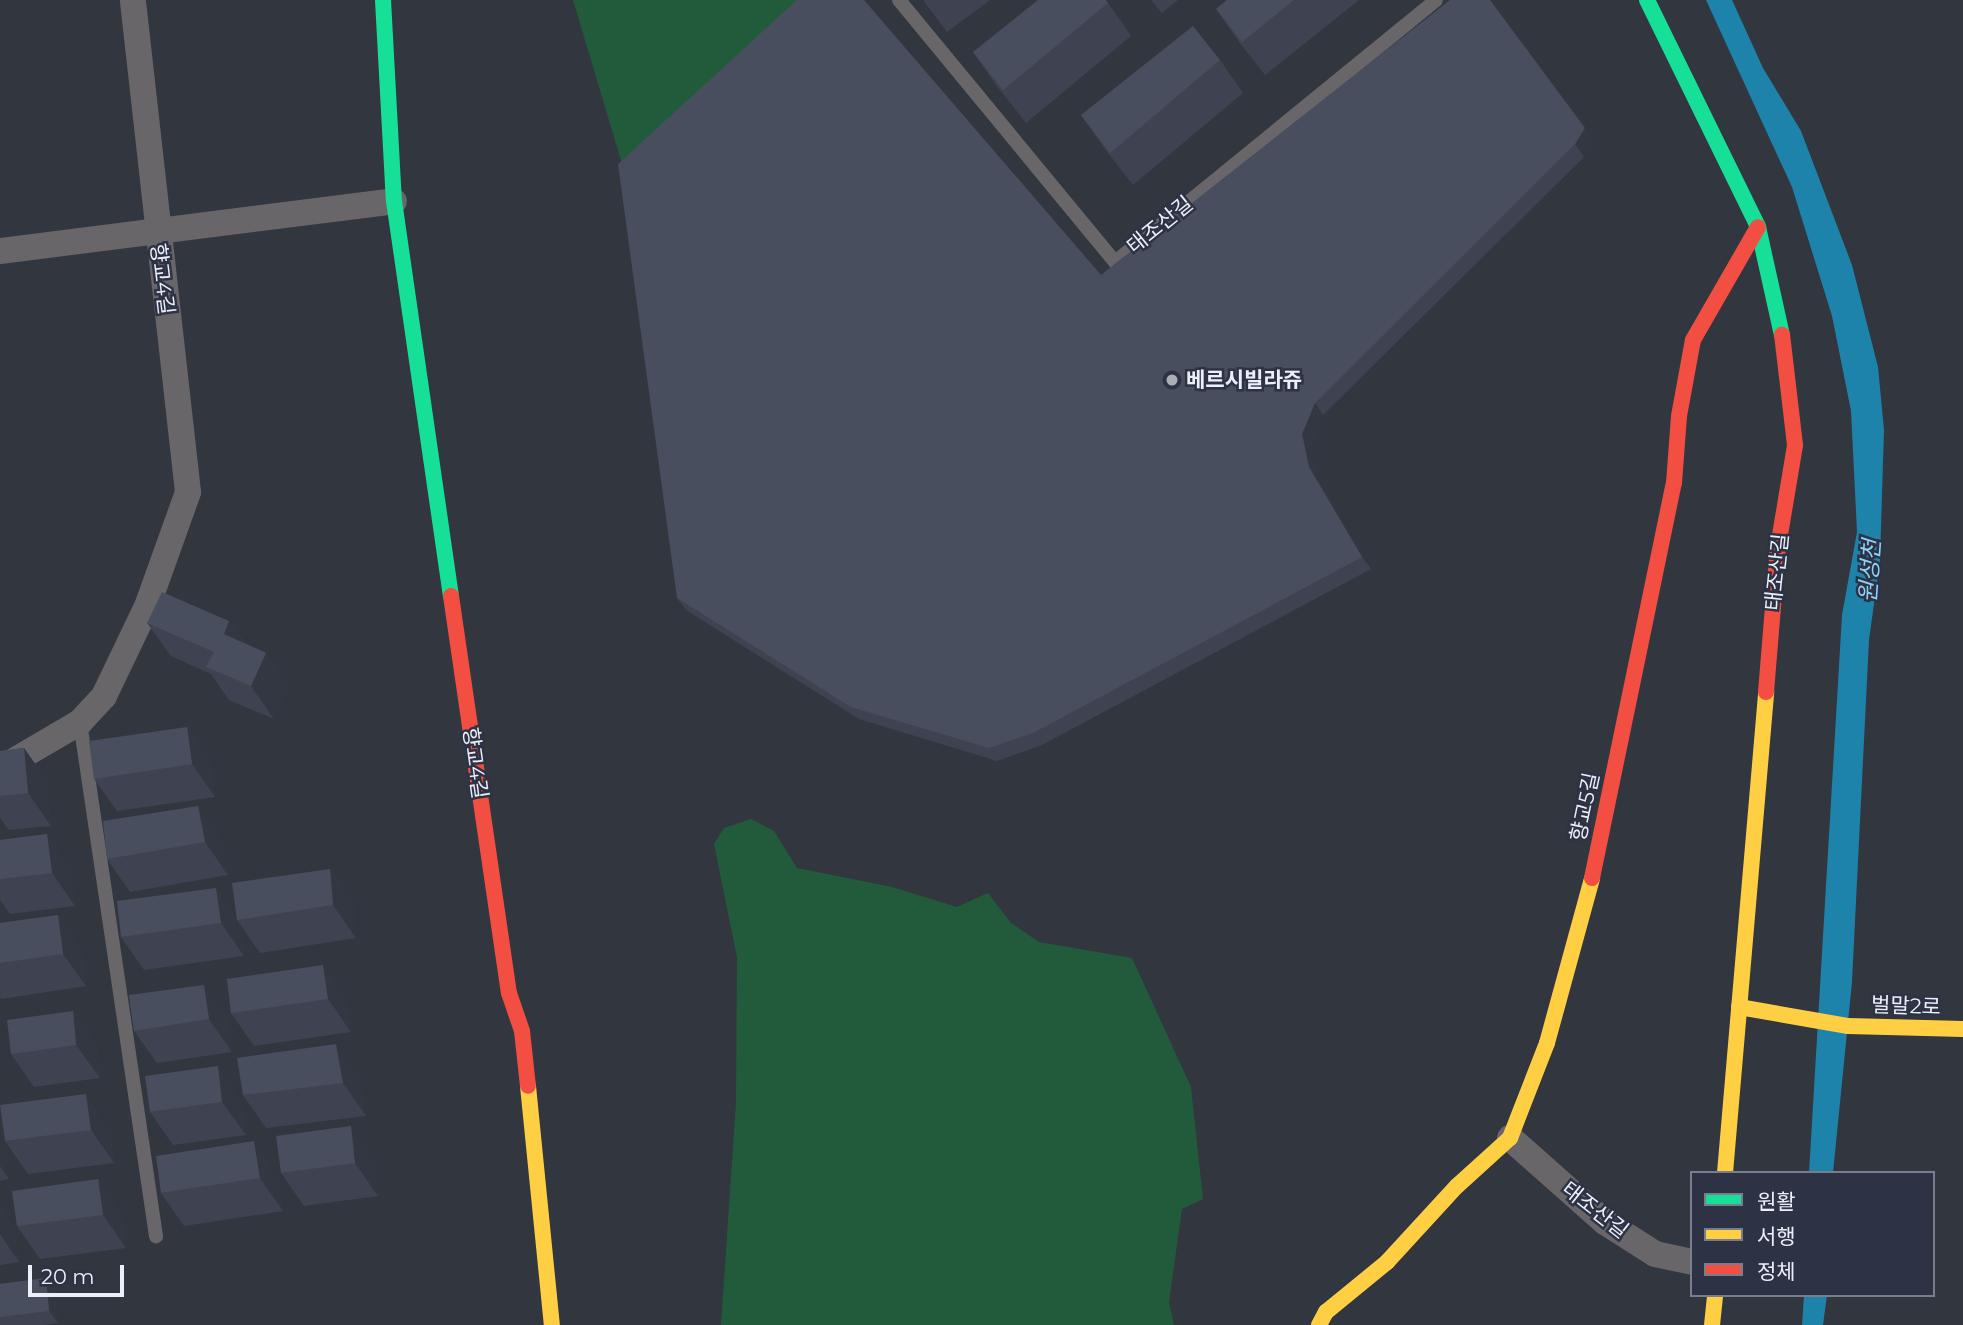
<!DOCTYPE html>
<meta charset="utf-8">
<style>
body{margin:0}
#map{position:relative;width:1963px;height:1325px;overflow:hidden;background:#32363f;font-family:Montserrat,"Noto Sans KR",sans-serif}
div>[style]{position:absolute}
.green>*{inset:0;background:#225b3c}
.water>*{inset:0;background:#1e83aa}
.lane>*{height:14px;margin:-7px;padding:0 7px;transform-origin:7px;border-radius:7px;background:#686669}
.street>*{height:26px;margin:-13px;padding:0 13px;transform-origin:13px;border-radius:13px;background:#686669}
.fast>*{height:16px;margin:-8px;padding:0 8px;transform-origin:8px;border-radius:8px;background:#16e098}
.slow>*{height:16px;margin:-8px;padding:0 8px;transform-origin:8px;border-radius:8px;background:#ffcf43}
.jam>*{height:16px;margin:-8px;padding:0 8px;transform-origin:8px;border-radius:8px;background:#f24e42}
.wall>*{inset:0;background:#3f4351}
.shaded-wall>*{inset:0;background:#333742}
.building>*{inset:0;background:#494e5e}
.dots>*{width:19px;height:19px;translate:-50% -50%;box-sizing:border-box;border:4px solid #2d3344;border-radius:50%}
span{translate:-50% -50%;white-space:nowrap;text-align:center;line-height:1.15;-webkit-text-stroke:5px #2d3344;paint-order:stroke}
.street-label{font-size:21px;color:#ebeffa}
.poi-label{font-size:21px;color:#ebeffa;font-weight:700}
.left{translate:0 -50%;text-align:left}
.water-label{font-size:23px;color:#8dd3f6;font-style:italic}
.legend{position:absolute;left:1690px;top:1171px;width:245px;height:126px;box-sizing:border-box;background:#2d3344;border:2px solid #797e8d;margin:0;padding:9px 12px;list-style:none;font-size:21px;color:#ebeffa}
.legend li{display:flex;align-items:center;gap:14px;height:35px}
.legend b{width:35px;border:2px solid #797e8d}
.scale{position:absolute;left:28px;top:1265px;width:96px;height:32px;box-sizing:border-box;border:4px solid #ebeffa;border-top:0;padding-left:9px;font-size:21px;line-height:24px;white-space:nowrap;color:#ebeffa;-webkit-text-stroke:5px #2d3344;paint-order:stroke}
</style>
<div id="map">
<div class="green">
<div style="clip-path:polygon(573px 0,820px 0,626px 177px)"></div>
<div style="clip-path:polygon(751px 819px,774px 831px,797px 868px,892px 887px,957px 907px,988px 893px,1010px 922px,1039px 942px,1132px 958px,1191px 1087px,1203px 1199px,1182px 1209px,1169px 1302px,1174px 1325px,721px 1325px,736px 1102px,737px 957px,714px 844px,724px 828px)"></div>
</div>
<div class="water">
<div style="clip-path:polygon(1706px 0,1732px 0,1763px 68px,1801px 131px,1852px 265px,1878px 367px,1884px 430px,1880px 560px,1869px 640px,1852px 982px,1833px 1173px,1809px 1173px,1842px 615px,1857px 532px,1851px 411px,1832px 316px,1792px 187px)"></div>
<div style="clip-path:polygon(1804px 1295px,1827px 1295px,1823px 1325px,1802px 1325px)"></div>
</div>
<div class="lane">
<div style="left:899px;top:0;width:340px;rotate:50.5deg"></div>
<div style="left:1115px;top:262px;width:414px;rotate:-39.2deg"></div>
<div style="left:80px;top:722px;width:520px;rotate:81.59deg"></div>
</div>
<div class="street">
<div style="left:0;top:251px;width:397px;rotate:-7.2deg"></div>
<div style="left:0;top:769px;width:93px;rotate:-30.4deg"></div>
<div style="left:80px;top:722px;width:35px;rotate:-47deg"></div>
<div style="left:104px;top:696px;width:102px;rotate:-64.4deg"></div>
<div style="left:148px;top:604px;width:119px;rotate:-70.3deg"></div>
<div style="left:188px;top:492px;width:495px;rotate:-96.4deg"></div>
<div style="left:1510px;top:1138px;width:127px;rotate:41.5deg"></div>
<div style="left:1605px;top:1222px;width:59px;rotate:32.6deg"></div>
<div style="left:1655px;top:1254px;width:38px;rotate:12deg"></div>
</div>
<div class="fast">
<div style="left:383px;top:0;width:201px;rotate:86.9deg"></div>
<div style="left:394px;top:201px;width:399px;rotate:81.8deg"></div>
<div style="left:1647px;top:0;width:253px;rotate:63.9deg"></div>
<div style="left:1758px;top:227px;width:111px;rotate:77.5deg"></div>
</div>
<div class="slow">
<div style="left:1739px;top:1007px;width:111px;rotate:9.9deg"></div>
<div style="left:1848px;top:1026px;width:115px;rotate:1.5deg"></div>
<div style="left:528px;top:1086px;width:240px;rotate:84.3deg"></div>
<div style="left:1725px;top:1173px;width:483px;rotate:-85.1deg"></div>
<div style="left:1319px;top:1325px;width:15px;rotate:-62deg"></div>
<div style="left:1326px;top:1312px;width:79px;rotate:-39.3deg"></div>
<div style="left:1387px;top:1262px;width:103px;rotate:-47.4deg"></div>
<div style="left:1457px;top:1186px;width:72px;rotate:-42.2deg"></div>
<div style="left:1510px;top:1138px;width:102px;rotate:-68.7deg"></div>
<div style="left:1547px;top:1043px;width:171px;rotate:-74.7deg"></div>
<div style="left:1712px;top:1325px;width:30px;rotate:-84deg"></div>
</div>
<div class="jam">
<div style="left:451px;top:596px;width:401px;rotate:81.7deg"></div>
<div style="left:509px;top:993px;width:40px;rotate:71.1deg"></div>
<div style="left:522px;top:1031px;width:55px;rotate:83.8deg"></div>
<div style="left:1766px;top:692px;width:145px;rotate:-85.3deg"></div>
<div style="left:1778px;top:547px;width:103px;rotate:-80.5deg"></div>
<div style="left:1795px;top:445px;width:111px;rotate:-96.7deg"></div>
<div style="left:1592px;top:878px;width:403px;rotate:-78.3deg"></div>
<div style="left:1674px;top:483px;width:67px;rotate:-85.7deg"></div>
<div style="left:1679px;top:416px;width:77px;rotate:-79.6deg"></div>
<div style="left:1693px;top:340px;width:130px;rotate:-60.1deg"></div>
</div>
<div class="wall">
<div style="clip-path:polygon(923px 0,990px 0,947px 32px)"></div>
<div style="clip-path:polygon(1106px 0,1131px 36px,1026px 123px,996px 85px,973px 52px)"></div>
<div style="clip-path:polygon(1151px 0,1178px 0,1162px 13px)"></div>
<div style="clip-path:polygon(1227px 0,1359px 0,1265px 75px,1239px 42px,1216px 9px)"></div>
<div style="clip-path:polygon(1450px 0,1594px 140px,1584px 157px,1323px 415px,1311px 447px,1317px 479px,1371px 569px,1042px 745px,997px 761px,859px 719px,686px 610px,677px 598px,1101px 275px)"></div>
<div style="clip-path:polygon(1220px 60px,1243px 93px,1133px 185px,1104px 148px,1081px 115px)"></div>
<div style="clip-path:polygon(229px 621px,245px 643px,266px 653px,289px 686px,274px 719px,229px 700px,211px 674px,171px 656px,147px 623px)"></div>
<div style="clip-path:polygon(187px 727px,210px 760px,215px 797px,117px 811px,94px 779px)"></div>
<div style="clip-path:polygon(24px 748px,47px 781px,51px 826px,9px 830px,0 818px,0 751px)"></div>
<div style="clip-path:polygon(198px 806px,221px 839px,228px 875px,130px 892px,107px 859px)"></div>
<div style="clip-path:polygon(47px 834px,70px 867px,75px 906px,10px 914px,0 900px,0 840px)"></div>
<div style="clip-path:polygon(330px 869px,353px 902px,356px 938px,260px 953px,239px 923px,244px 956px,144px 970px,121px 937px,237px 917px)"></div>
<div style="clip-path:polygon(58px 915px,81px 948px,86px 986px,1px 999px,0 997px,0 923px)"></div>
<div style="clip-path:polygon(227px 979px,346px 998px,351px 1032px,254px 1046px,231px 1013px)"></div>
<div style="clip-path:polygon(129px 995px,227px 1017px,232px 1052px,157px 1063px,134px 1031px)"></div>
<div style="clip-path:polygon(73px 1011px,96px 1044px,100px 1078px,34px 1087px,11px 1054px)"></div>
<div style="clip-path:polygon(359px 1077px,366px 1116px,266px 1128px,243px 1095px)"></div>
<div style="clip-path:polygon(241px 1099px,246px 1135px,173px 1145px,150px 1112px)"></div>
<div style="clip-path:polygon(109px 1127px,114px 1163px,28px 1174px,5px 1141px)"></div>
<div style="clip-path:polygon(0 1142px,4px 1147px,9px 1179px,0 1181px)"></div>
<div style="clip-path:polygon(374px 1159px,378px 1196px,304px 1206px,281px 1173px)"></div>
<div style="clip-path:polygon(277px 1174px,283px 1211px,184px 1226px,161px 1193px)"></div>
<div style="clip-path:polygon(98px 1179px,121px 1212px,126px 1248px,40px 1259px,17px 1226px)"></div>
<div style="clip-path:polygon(0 1206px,15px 1228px,19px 1262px,0 1265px)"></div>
<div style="clip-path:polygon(46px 1278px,54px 1291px,58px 1323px,44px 1325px,0 1325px,0 1284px)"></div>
</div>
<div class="shaded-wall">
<div style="clip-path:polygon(1585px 128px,1594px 140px,1584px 157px,1575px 144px)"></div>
<div style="clip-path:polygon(1315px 403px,1323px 415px,1311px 447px,1317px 479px,1371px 569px,1362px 557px,1309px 467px,1302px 434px)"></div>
<div style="clip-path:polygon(229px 621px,252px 654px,224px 634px)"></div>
<div style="clip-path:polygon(266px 653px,289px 686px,274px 719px,251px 686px)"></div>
<div style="clip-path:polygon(187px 727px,210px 760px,215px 797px,192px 764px)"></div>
<div style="clip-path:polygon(24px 748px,47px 781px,51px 826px,28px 793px)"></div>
<div style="clip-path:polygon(198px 806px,221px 839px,228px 875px,205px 842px)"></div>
<div style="clip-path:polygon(47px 834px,70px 867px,75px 906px,52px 873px)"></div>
<div style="clip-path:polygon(330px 869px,353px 902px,356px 938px,333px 905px)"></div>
<div style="clip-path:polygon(216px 888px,238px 920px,237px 920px,239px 923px,244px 956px,221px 923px)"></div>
<div style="clip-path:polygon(58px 915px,81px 948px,86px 986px,63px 954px)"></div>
<div style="clip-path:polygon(323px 965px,346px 998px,351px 1032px,328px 999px)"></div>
<div style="clip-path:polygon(204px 985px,227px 1017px,232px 1052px,209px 1019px)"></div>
<div style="clip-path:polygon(73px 1011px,96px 1044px,100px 1078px,76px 1045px)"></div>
<div style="clip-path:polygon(336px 1044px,359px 1077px,366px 1116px,343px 1083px)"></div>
<div style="clip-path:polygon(218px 1066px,241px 1099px,246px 1135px,222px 1102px)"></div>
<div style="clip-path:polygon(86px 1094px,109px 1127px,114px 1163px,91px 1130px)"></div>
<div style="clip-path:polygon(351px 1126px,374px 1159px,378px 1196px,355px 1163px)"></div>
<div style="clip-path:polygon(254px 1141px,277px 1174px,283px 1211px,260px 1178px)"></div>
<div style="clip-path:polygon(0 1142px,4px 1147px,9px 1179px,0 1166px)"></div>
<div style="clip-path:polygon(98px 1179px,121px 1212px,126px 1248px,103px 1215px)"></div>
<div style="clip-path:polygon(0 1206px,15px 1228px,19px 1262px,0 1234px)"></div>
<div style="clip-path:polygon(46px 1278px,54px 1291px,58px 1323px,49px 1311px)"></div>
</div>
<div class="building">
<div style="clip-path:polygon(797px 0,864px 0,1101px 275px,1450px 0,1490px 0,1585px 128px,1575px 144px,1315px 403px,1302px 434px,1309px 467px,1362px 557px,1033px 733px,989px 748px,851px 707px,677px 598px,618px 164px)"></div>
<div style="clip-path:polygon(1038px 0,1106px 0,1108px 3px,1003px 90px,973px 52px)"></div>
<div style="clip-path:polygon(1227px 0,1294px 0,1242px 42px,1216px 9px)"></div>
<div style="clip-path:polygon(1193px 26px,1220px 60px,1110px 153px,1081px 115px)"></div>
<div style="clip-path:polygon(162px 592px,229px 621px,224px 634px,266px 653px,251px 686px,206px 667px,214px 652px,147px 623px)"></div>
<div style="clip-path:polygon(187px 727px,192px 764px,94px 779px,89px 741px)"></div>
<div style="clip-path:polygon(24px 748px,28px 793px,0 796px,0 751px)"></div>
<div style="clip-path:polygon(198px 806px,205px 842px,107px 859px,103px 821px)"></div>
<div style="clip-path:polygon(47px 834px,52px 873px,0 879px,0 840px)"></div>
<div style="clip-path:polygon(330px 869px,333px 905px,237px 920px,232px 883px)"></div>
<div style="clip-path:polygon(216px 888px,221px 923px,121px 937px,117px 901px)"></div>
<div style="clip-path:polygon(58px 915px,63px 954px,0 963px,0 923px)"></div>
<div style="clip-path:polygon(323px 965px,328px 999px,231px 1013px,227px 979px)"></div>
<div style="clip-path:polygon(204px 985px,209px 1019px,134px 1031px,129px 995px)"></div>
<div style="clip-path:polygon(73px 1011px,76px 1045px,11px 1054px,7px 1020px)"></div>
<div style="clip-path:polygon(336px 1044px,343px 1083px,243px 1095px,237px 1058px)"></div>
<div style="clip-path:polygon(218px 1066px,222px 1102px,150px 1112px,145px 1076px)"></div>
<div style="clip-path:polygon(86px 1094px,91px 1130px,5px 1141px,0 1105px)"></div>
<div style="clip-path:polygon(351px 1126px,355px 1163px,281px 1173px,276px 1136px)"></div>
<div style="clip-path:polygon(254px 1141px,260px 1178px,161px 1193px,156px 1156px)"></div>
<div style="clip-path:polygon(98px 1179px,103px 1215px,17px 1226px,12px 1191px)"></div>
<div style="clip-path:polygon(46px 1278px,49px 1311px,0 1317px,0 1284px)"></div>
</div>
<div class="dots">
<div style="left:1172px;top:380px;background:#aaaeb9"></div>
</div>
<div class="street-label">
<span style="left:1160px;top:225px;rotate:-39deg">태조산길</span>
<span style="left:162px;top:279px;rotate:83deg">향교4길</span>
<span style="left:1777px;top:572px;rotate:-84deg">태조산길</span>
<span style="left:475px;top:763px;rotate:82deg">향교4길</span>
<span style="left:1585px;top:807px;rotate:-78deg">향교5길</span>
<span style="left:1906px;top:1006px;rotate:2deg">벌말2로</span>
<span style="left:1595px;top:1210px;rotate:38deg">태조산길</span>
</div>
<div class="poi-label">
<span class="left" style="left:1186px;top:380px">베르시빌라쥬</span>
</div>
<div class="water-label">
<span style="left:1870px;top:571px;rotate:-86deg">원성천</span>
</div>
<ul class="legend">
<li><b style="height:9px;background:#16e098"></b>원활</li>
<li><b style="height:9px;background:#ffcf43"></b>서행</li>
<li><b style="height:9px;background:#f24e42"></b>정체</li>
</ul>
<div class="scale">20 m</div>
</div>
